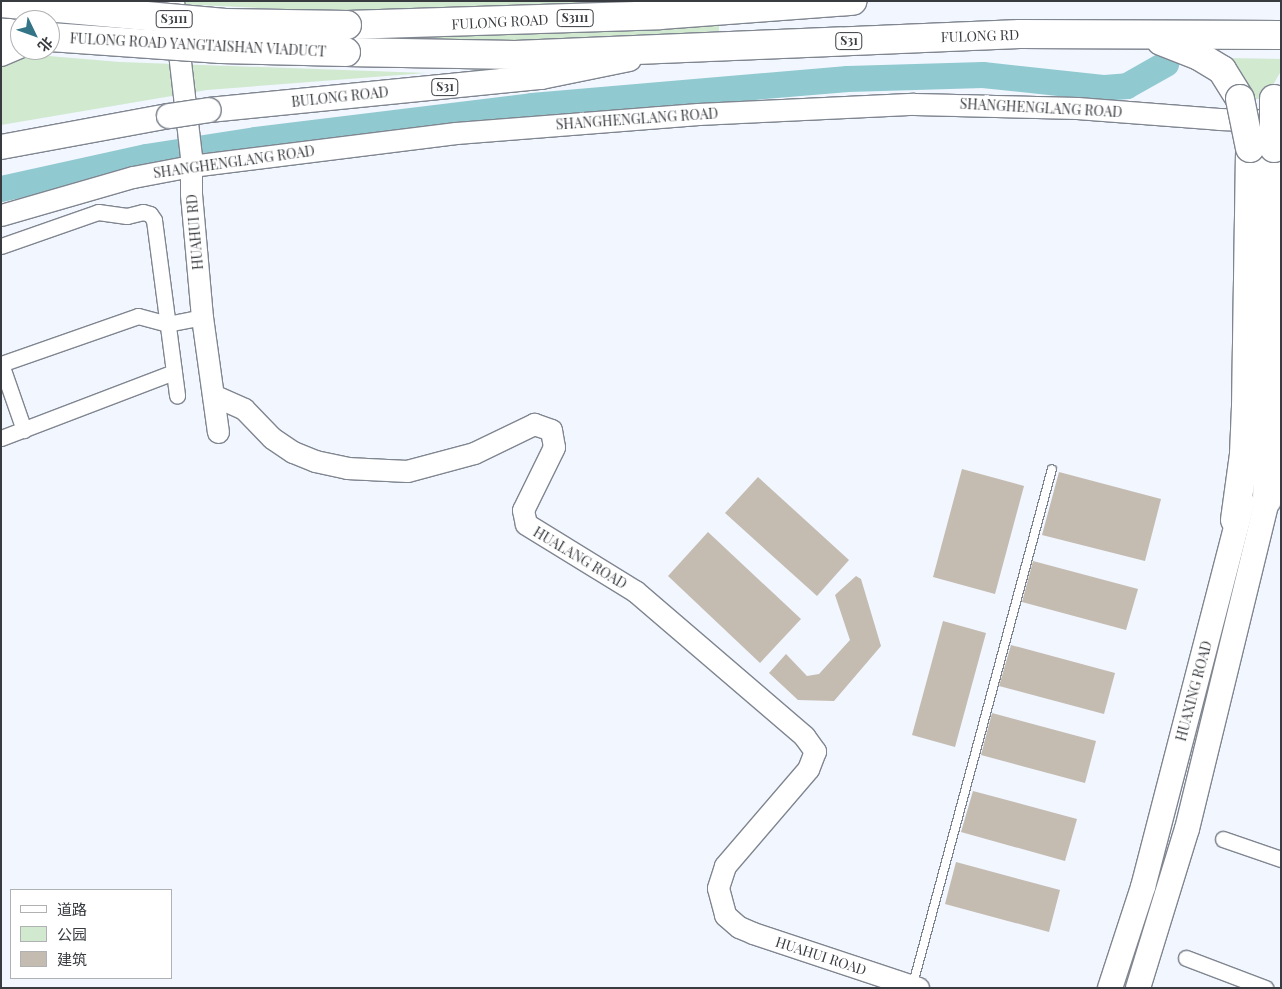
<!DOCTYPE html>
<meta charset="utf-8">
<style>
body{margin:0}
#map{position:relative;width:1282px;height:989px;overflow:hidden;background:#f1f6ff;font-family:"Playfair Display","Noto Sans SC",serif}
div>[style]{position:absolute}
.green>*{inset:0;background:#d1e9cf}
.river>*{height:26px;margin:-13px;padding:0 13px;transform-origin:13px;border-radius:13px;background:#91c9d1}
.building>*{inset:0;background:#c4bbb1}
.roads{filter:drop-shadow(1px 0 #808690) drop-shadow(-1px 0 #808690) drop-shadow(0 1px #808690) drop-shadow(0 -1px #808690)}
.lane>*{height:8px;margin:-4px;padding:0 4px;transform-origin:4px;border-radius:4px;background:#fff}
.street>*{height:15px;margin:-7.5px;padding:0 7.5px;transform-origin:7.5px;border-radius:7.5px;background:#fff}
.secondary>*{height:21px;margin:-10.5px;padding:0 10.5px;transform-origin:10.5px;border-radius:10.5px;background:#fff}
.primary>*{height:24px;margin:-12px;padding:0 12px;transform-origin:12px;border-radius:12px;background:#fff}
.highway>*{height:28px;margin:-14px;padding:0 14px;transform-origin:14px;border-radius:14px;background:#fff}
.bridges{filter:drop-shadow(1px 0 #808690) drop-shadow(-1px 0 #808690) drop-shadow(0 1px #808690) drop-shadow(0 -1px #808690)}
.primary-bridge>*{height:24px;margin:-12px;padding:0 12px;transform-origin:12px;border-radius:12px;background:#fff}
.highway-bridge>*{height:28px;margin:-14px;padding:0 14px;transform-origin:14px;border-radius:14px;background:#fff}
span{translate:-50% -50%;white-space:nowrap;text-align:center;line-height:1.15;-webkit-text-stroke:4.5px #fff;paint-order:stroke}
.shield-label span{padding:1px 4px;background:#fff;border:1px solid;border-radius:4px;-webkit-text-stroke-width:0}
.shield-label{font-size:12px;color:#383b3f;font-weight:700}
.street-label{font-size:14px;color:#383b3f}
.frame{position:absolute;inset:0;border:2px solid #383b3f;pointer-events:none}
.legend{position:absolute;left:10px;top:889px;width:162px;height:90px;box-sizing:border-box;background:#fff;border:1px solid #afb1b2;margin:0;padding:6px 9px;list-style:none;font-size:15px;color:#383b3f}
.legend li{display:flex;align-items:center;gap:10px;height:25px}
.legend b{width:25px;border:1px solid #afb1b2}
.north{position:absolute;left:10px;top:10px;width:50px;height:50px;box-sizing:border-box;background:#fff;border:1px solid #afb1b2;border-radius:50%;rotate:132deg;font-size:14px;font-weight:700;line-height:20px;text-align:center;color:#383b3f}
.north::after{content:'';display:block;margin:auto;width:18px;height:22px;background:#337487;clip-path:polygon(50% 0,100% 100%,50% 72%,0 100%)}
</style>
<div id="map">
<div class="green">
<div style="clip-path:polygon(159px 1px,678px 1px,348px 12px,154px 3px)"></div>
<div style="clip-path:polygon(719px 26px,719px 31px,479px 46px,346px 47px,347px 37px)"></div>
<div style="clip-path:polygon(1px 52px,120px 62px,426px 73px,207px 90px,1px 125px)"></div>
<div style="clip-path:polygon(1221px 58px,1281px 59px,1281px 71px,1265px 99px,1246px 99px)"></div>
</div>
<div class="river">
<div style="left:1px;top:189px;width:148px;rotate:-12.4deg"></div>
<div style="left:146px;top:157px;width:111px;rotate:-8.8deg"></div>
<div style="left:256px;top:140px;width:278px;rotate:-7deg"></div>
<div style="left:532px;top:106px;width:317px;rotate:-4.9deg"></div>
<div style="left:848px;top:79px;width:135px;rotate:-1.7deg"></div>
<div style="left:983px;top:75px;width:123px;rotate:6.1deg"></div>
<div style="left:1105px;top:88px;width:22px;rotate:-5deg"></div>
<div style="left:1127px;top:86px;width:45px;rotate:-29.4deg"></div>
</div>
<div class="building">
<div style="clip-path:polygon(962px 469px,1024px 486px,995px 594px,933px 577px)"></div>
<div style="clip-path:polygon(1059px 472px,1161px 499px,1145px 561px,1042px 535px)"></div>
<div style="clip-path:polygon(758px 477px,849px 560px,817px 596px,725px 513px)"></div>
<div style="clip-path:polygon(708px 532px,801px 619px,760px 663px,668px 576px)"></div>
<div style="clip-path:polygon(1033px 561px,1138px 589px,1126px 630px,1022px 602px)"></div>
<div style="clip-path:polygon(856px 576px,861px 579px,881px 646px,834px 701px,798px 700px,769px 673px,786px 654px,807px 676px,819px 674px,850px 640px,835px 595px)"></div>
<div style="clip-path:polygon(943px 621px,986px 633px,955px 747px,912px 735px)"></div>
<div style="clip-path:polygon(1011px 645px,1115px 673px,1104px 714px,999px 686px)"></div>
<div style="clip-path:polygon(992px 713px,1096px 741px,1085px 783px,981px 755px)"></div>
<div style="clip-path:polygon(973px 791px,1077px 819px,1065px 861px,961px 832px)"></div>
<div style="clip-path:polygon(956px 862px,1060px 890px,1049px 932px,945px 904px)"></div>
</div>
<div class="roads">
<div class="lane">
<div style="left:913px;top:984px;width:533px;rotate:-74.9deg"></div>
</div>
<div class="street">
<div style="left:1px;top:246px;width:103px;rotate:-19.3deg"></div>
<div style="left:98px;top:212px;width:29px;rotate:8deg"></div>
<div style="left:127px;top:216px;width:16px;rotate:-14deg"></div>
<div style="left:143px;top:212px;width:7px;rotate:16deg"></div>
<div style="left:150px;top:214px;width:7px;rotate:56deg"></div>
<div style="left:154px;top:220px;width:177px;rotate:82.5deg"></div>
<div style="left:1px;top:364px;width:145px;rotate:-19.3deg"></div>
<div style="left:138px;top:316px;width:30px;rotate:15deg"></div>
<div style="left:167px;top:324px;width:36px;rotate:-11deg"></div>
<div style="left:1px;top:364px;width:70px;rotate:70.8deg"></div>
<div style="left:1px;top:438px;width:185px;rotate:-20.9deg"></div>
<div style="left:1223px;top:839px;width:61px;rotate:19deg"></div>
<div style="left:1186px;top:958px;width:85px;rotate:20.8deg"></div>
</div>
<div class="secondary">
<div style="left:173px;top:1px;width:156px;rotate:83.4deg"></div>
<div style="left:191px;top:156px;width:38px;rotate:90deg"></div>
<div style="left:191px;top:194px;width:123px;rotate:84.9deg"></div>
<div style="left:202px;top:317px;width:116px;rotate:82.1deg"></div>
<div style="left:1px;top:215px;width:137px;rotate:-16.1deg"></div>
<div style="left:133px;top:177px;width:59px;rotate:-10.7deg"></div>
<div style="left:191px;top:166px;width:267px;rotate:-7.1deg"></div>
<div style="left:456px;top:133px;width:243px;rotate:-4.5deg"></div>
<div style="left:698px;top:114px;width:216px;rotate:-2.7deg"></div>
<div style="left:914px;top:104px;width:163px;rotate:1.4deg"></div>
<div style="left:1077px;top:108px;width:142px;rotate:4.4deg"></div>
<div style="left:1219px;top:119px;width:62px;rotate:1.8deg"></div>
<div style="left:213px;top:395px;width:34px;rotate:24deg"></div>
<div style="left:244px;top:409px;width:40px;rotate:46deg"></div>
<div style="left:272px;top:438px;width:25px;rotate:34deg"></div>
<div style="left:293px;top:452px;width:24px;rotate:22deg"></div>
<div style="left:315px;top:461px;width:33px;rotate:12deg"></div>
<div style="left:347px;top:468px;width:60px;rotate:2.9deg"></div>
<div style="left:407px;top:471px;width:69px;rotate:-15deg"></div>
<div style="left:474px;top:453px;width:67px;rotate:-25.8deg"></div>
<div style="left:534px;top:424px;width:18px;rotate:19deg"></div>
<div style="left:551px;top:430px;width:17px;rotate:80deg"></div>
<div style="left:554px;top:447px;width:70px;rotate:116.2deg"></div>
<div style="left:523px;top:510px;width:14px;rotate:78deg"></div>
<div style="left:526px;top:524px;width:128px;rotate:31.6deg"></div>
<div style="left:635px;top:591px;width:223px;rotate:40.6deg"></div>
<div style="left:804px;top:736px;width:19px;rotate:54deg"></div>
<div style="left:815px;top:751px;width:19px;rotate:111deg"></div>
<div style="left:808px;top:769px;width:128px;rotate:130.6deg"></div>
<div style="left:725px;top:866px;width:23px;rotate:108deg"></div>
<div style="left:718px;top:888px;width:28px;rotate:75deg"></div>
<div style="left:725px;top:915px;width:18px;rotate:41deg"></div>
<div style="left:739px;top:927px;width:15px;rotate:23deg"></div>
<div style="left:753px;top:933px;width:174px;rotate:18.4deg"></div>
</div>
<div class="primary">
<div style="left:1px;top:54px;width:21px;rotate:-23deg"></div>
<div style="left:209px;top:110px;width:334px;rotate:-5.7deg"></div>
<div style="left:541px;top:77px;width:90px;rotate:-11.6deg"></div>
<div style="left:1px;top:147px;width:171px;rotate:-10.5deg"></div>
<div style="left:1110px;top:988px;width:106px;rotate:-71.9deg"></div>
<div style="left:1143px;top:887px;width:397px;rotate:-75.5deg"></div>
<div style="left:1138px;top:988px;width:166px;rotate:-72.9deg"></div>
<div style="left:1187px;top:829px;width:358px;rotate:-76.3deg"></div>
</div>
<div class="highway">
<div style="left:347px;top:25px;width:313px;rotate:-1.8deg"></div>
<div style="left:660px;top:15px;width:193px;rotate:-4.2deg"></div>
<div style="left:1px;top:32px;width:19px;rotate:6deg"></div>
<div style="left:1161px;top:41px;width:41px;rotate:21.5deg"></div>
<div style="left:1199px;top:56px;width:27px;rotate:31deg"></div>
<div style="left:1222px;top:70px;width:34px;rotate:58deg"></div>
<div style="left:346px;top:52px;width:169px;rotate:1deg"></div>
<div style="left:515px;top:55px;width:505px;rotate:-2.38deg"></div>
<div style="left:1020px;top:34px;width:261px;rotate:0.2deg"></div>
<div style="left:1267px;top:500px;width:352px;rotate:-88.9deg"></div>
<div style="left:1235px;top:520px;width:67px;rotate:-82.2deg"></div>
<div style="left:1244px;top:454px;width:47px;rotate:-87.6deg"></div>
<div style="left:1246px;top:407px;width:259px;rotate:-89.1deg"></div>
</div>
</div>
<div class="bridges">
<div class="primary-bridge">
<div style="left:169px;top:116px;width:40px;rotate:-8.5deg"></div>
</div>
<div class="highway-bridge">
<div style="left:1px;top:3px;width:225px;rotate:5.1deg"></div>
<div style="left:225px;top:23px;width:122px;rotate:0.9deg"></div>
<div style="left:50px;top:37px;width:171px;rotate:4deg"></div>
<div style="left:221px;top:49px;width:125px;rotate:1.4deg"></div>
<div style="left:1240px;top:99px;width:50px;rotate:78.5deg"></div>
<div style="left:1274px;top:148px;width:49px;rotate:-90deg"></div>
</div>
</div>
<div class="shield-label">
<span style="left:575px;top:18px">S3111</span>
<span style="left:174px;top:19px">S3111</span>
<span style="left:849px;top:41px">S31</span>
<span style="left:445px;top:87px">S31</span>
</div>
<div class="street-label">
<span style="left:500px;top:22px;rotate:-3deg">FULONG ROAD</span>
<span style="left:980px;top:36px;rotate:-2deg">FULONG RD</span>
<span style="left:198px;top:45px;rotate:3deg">FULONG ROAD YANGTAISHAN VIADUCT</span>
<span style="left:340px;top:97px;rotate:-6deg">BULONG ROAD</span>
<span style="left:1041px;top:108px;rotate:3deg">SHANGHENGLANG ROAD</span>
<span style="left:637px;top:119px;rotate:-4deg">SHANGHENGLANG ROAD</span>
<span style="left:234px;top:162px;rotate:-8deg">SHANGHENGLANG ROAD</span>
<span style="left:195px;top:232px;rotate:-95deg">HUAHUI RD</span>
<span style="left:580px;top:558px;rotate:31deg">HUALANG ROAD</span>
<span style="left:1194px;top:691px;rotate:-75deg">HUAXING ROAD</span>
<span style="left:821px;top:956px;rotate:18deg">HUAHUI ROAD</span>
</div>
<div class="frame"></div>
<ul class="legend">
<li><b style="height:6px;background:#fff"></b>道路</li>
<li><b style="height:14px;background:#d1e9cf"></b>公园</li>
<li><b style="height:14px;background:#c4bbb1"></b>建筑</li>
</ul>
<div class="north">北</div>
</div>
